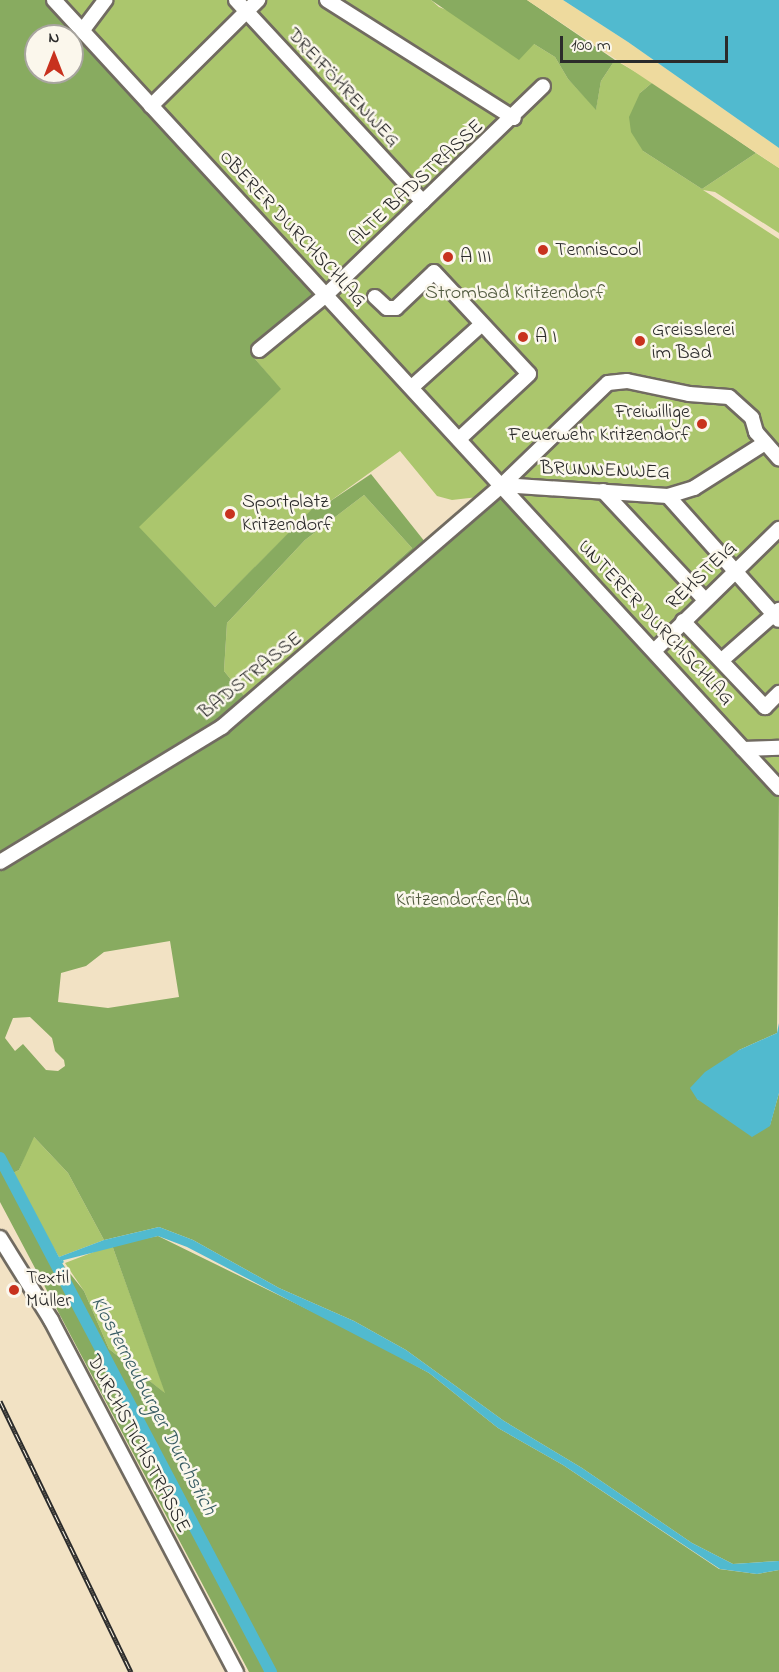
<!DOCTYPE html>
<meta charset="utf-8">
<style>
body{margin:0}
#map{position:relative;width:779px;height:1672px;overflow:hidden;background:#f2e2c4;font-family:"Indie Flower",sans-serif}
div>[style]{position:absolute}
.green>*{inset:0;background:#abc66d}
.forest>*{inset:0;background:#88ab60}
.sand>*{inset:0;background:#eeda9e}
.water>*{inset:0;background:#51bacf}
.stream>*{height:3px;margin:-1.5px;padding:0 1.5px;transform-origin:1.5px;border-radius:1.5px;background:#51bacf}
.canal>*{height:12px;margin:-6px;padding:0 6px;transform-origin:6px;border-radius:6px;background:#51bacf}
.roads{filter:drop-shadow(2px 0 #716b61) drop-shadow(-2px 0 #716b61) drop-shadow(0 2px #716b61) drop-shadow(0 -2px #716b61)}
.street>*{height:14px;margin:-7px;padding:0 7px;transform-origin:7px;border-radius:7px;background:#fff}
.rail>*{height:5px;margin-top:-2.5px;transform-origin:0;background:repeating-linear-gradient(90deg,#fbf7ec 0 9px,#2b2b2b 0 18px);box-sizing:border-box;border-block:2px solid #2b2b2b}
.dots>*{width:16px;height:16px;translate:-50% -50%;box-sizing:border-box;border:3px solid #fbf7ec;border-radius:50%}
span{translate:-50% -50%;white-space:nowrap;text-align:center;line-height:1.15;-webkit-text-stroke:5px #fbf7ec;paint-order:stroke}
.street-label{font-size:20px;color:#2b2b2b}
.poi-label{font-size:20px;color:#2b2b2b}
.left{translate:0 -50%;text-align:left}
.right{translate:-100% -50%;text-align:right}
.park-label{font-size:20px;color:#515a3f}
.water-label{font-size:21px;color:#385d64;font-style:italic}
.north{position:absolute;left:24px;top:24px;width:60px;height:60px;box-sizing:border-box;background:#fbf7ec;border:2px solid #a8a59f;border-radius:50%;rotate:0deg;font-size:16px;font-weight:700;line-height:24px;text-align:center;color:#2b2b2b}
.north::after{content:'';display:block;margin:auto;width:21px;height:27px;background:#c8321e;clip-path:polygon(50% 0,100% 100%,50% 72%,0 100%)}
.scale{position:absolute;left:560px;top:36px;width:168px;height:27px;box-sizing:border-box;border:3px solid #2b2b2b;border-top:0;padding-left:8px;font-size:18px;line-height:21px;white-space:nowrap;color:#2b2b2b;-webkit-text-stroke:4px #fbf7ec;paint-order:stroke}
</style>
<div id="map">
<div class="green">
<div style="clip-path:polygon(54px 0,431px 0,439px 7px,534px 44px,555px 57px,568px 79px,596px 109px,601px 81px,615px 60px,653px 82px,640px 93px,643px 151px,702px 189px,756px 153px,779px 168px,779px 233px,715px 192px,703px 190px,779px 239px,779px 783px,502px 481px,478px 497px,452px 500px,437px 496px,400px 451px,329px 502px,321px 501px,215px 607px,138px 527px,280px 389px,250px 353px)"></div>
<div style="clip-path:polygon(364px 495px,412px 548px,245px 697px,224px 671px,227px 623px,305px 540px)"></div>
<div style="clip-path:polygon(33px 1136px,68px 1173px,104px 1240px,59px 1257px,11px 1174px,19px 1170px)"></div>
<div style="clip-path:polygon(112px 1245px,166px 1394px,109px 1349px,84px 1291px,65px 1263px)"></div>
</div>
<div class="forest">
<div style="clip-path:polygon(evenodd,0 0,54px 0,326px 295px,250px 353px,281px 389px,139px 527px,215px 607px,321px 500px,329px 502px,371px 474px,433px 552px,501px 491px,779px 792px,777px 1033px,739px 1050px,697px 1099px,770px 1125px,779px 1093px,779px 1561px,733px 1564px,692px 1543px,582px 1468px,504px 1421px,406px 1350px,354px 1321px,279px 1288px,193px 1240px,159px 1227px,104px 1240px,68px 1173px,34px 1137px,19px 1170px,11px 1174px,60px 1261px,84px 1291px,109px 1349px,165px 1393px,112px 1245px,158px 1236px,360px 1335px,429px 1373px,498px 1428px,563px 1465px,719px 1569px,757px 1574px,779px 1570px,779px 1672px,249px 1672px,0 1202px,0 0,36px 36px,72px 36px,72px 72px,36px 72px,36px 36px,0 0,364px 495px,412px 548px,245px 697px,224px 671px,227px 623px,305px 540px,364px 495px,0 0,170px 941px,179px 997px,108px 1008px,58px 1002px,61px 973px,86px 966px,104px 952px,170px 941px,0 0,30px 1017px,52px 1038px,55px 1051px,64px 1060px,65px 1066px,58px 1071px,46px 1070px,23px 1044px,15px 1051px,5px 1038px,13px 1018px,30px 1017px)"></div>
<div style="clip-path:polygon(431px 0,527px 0,615px 60px,601px 81px,596px 110px,568px 79px,555px 57px,534px 44px,519px 60px)"></div>
<div style="clip-path:polygon(653px 82px,756px 153px,702px 189px,643px 151px,631px 132px,629px 117px,640px 93px)"></div>
</div>
<div class="sand">
<div style="clip-path:polygon(527px 0,563px 0,628px 42px,779px 148px,779px 168px)"></div>
</div>
<div class="water">
<div style="clip-path:polygon(563px 0,779px 0,779px 148px,628px 42px)"></div>
<div style="clip-path:polygon(779px 1023px,779px 1093px,770px 1126px,752px 1137px,697px 1099px,690px 1088px,705px 1072px,739px 1050px,777px 1033px)"></div>
<div style="clip-path:polygon(159px 1227px,193px 1240px,279px 1288px,354px 1321px,406px 1350px,504px 1421px,582px 1468px,692px 1543px,733px 1564px,779px 1561px,779px 1570px,757px 1574px,720px 1569px,563px 1465px,498px 1428px,429px 1373px,187px 1247px,158px 1236px,60px 1261px,59px 1257px,104px 1240px)"></div>
</div>
<div class="stream">
<div style="left:56px;top:1263px;width:6px;rotate:-18deg"></div>
</div>
<div class="canal">
<div style="left:0;top:1158px;width:581px;rotate:62.2deg"></div>
</div>
<div class="roads">
<div class="street">
<div style="left:54px;top:0;width:1071px;rotate:47.38deg"></div>
<div style="left:236px;top:0;width:275px;rotate:47.2deg"></div>
<div style="left:327px;top:0;width:221px;rotate:32.3deg"></div>
<div style="left:82px;top:31px;width:39px;rotate:-53deg"></div>
<div style="left:151px;top:106px;width:151px;rotate:-44.7deg"></div>
<div style="left:375px;top:297px;width:16px;rotate:43deg"></div>
<div style="left:387px;top:308px;width:9px"></div>
<div style="left:396px;top:308px;width:52px;rotate:-43.5deg"></div>
<div style="left:434px;top:272px;width:139px;rotate:47deg"></div>
<div style="left:529px;top:374px;width:96px;rotate:137.1deg"></div>
<div style="left:259px;top:350px;width:87px;rotate:-39.4deg"></div>
<div style="left:326px;top:295px;width:301px;rotate:-43.9deg"></div>
<div style="left:412px;top:387px;width:94px;rotate:-42deg"></div>
<div style="left:502px;top:485px;width:166px;rotate:3.8deg"></div>
<div style="left:668px;top:496px;width:27px;rotate:-17deg"></div>
<div style="left:694px;top:488px;width:84px;rotate:-32.4deg"></div>
<div style="left:603px;top:491px;width:148px;rotate:46.9deg"></div>
<div style="left:668px;top:496px;width:166px;rotate:48.2deg"></div>
<div style="left:683px;top:621px;width:119px;rotate:46.4deg"></div>
<div style="left:765px;top:707px;width:20px;rotate:-45deg"></div>
<div style="left:654px;top:651px;width:175px;rotate:-44.3deg"></div>
<div style="left:722px;top:660px;width:76px;rotate:-41.3deg"></div>
<div style="left:743px;top:749px;width:36px;rotate:-2deg"></div>
<div style="left:0;top:862px;width:260px;rotate:-31.3deg"></div>
<div style="left:222px;top:727px;width:370px;rotate:-40.8deg"></div>
<div style="left:502px;top:485px;width:147px;rotate:-43.9deg"></div>
<div style="left:608px;top:383px;width:19px;rotate:-6deg"></div>
<div style="left:627px;top:381px;width:63px;rotate:11.8deg"></div>
<div style="left:689px;top:394px;width:40px;rotate:4.3deg"></div>
<div style="left:729px;top:397px;width:31px;rotate:42deg"></div>
<div style="left:752px;top:418px;width:15px;rotate:74deg"></div>
<div style="left:756px;top:432px;width:35px;rotate:49deg"></div>
<div style="left:0;top:1238px;width:97px;rotate:58.1deg"></div>
<div style="left:51px;top:1320px;width:398px;rotate:62.3deg"></div>
</div>
</div>
<div class="rail">
<div style="left:0;top:1401px;width:301px;rotate:64.2deg"></div>
</div>
<div class="dots">
<div style="left:543px;top:250px;background:#c8321e"></div>
<div style="left:448px;top:257px;background:#c8321e"></div>
<div style="left:523px;top:337px;background:#c8321e"></div>
<div style="left:640px;top:341px;background:#c8321e"></div>
<div style="left:702px;top:424px;background:#c8321e"></div>
<div style="left:230px;top:514px;background:#c8321e"></div>
<div style="left:14px;top:1290px;background:#c8321e"></div>
</div>
<div class="street-label">
<span style="left:343px;top:88px;rotate:47deg">DREIFÖHRENWEG</span>
<span style="left:417px;top:183px;rotate:-43deg">ALTE BADSTRASSE</span>
<span style="left:292px;top:229px;rotate:47deg">OBERER DURCHSCHLAG</span>
<span style="left:605px;top:471px;rotate:2deg">BRUNNENWEG</span>
<span style="left:702px;top:576px;rotate:-44deg">REHSTEIG</span>
<span style="left:655px;top:623px;rotate:47deg">UNTERER DURCHSCHLAG</span>
<span style="left:251px;top:676px;rotate:-39deg">BADSTRASSE</span>
<span style="left:138px;top:1444px;rotate:62deg">DURCHSTICHSTRASSE</span>
</div>
<div class="poi-label">
<span class="left" style="left:555px;top:250px">Tenniscool</span>
<span class="left" style="left:460px;top:257px">A III</span>
<span class="left" style="left:652px;top:342px">Greisslerei<br>im Bad</span>
<span class="left" style="left:535px;top:337px">A I</span>
<span class="right" style="left:690px;top:424px">Freiwillige<br>Feuerwehr Kritzendorf</span>
<span class="left" style="left:242px;top:514px">Sportplatz<br>Kritzendorf</span>
<span class="left" style="left:26px;top:1290px">Textil<br>Müller</span>
</div>
<div class="park-label">
<span style="left:515px;top:293px">Strombad Kritzendorf</span>
<span style="left:463px;top:900px">Kritzendorfer Au</span>
</div>
<div class="water-label">
<span style="left:153px;top:1406px;rotate:62deg">Klosterneuburger Durchstich</span>
</div>
<div class="north">N</div>
<div class="scale">100 m</div>
</div>
